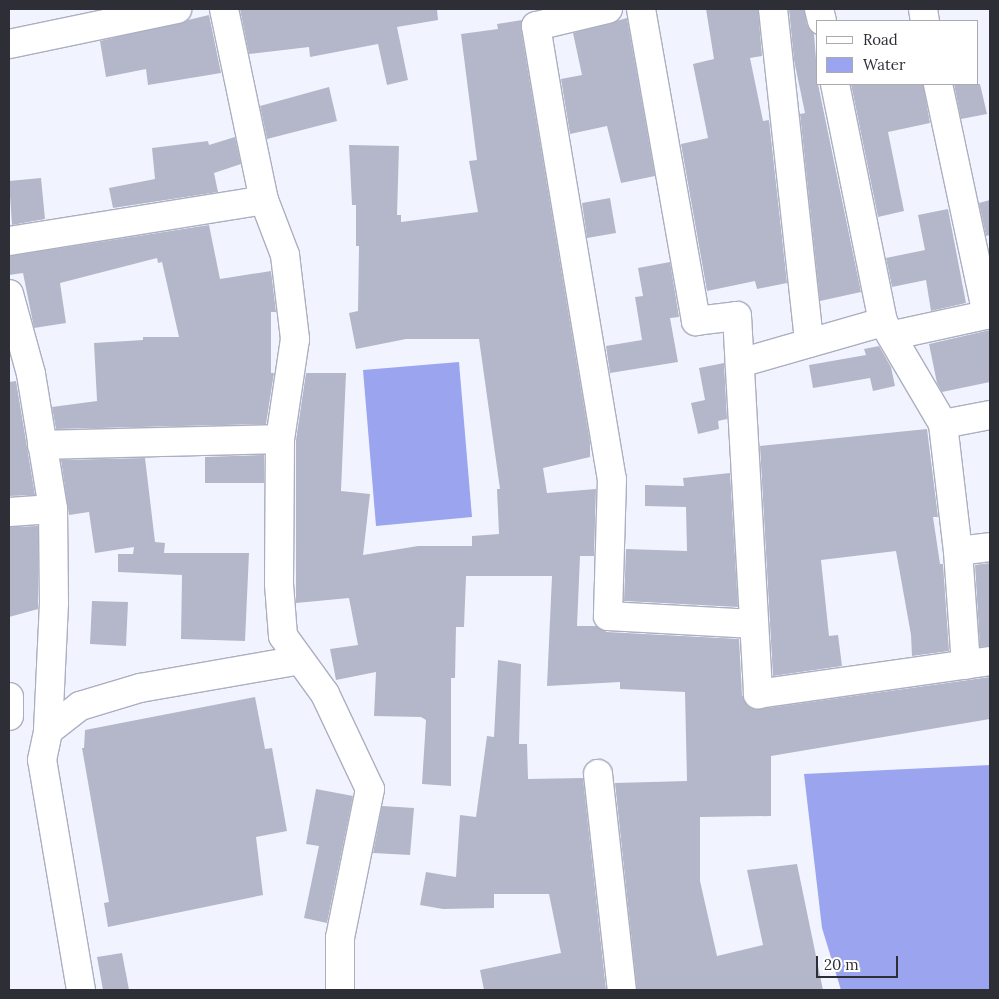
<!DOCTYPE html>
<style>
body{margin:0}
#map{position:relative;width:999px;height:999px;overflow:hidden;background:#f1f4ff;font-family:Lora,serif}
div>[style]{position:absolute}
.water>*{inset:0;background:#9ba5ef}
.building>*{inset:0;background:#b4b7c9}
.roads{filter:drop-shadow(1px 0 #abafc0) drop-shadow(-1px 0 #abafc0) drop-shadow(0 1px #abafc0) drop-shadow(0 -1px #abafc0)}
.minor>*{height:28px;margin:-14px;padding:0 14px;transform-origin:14px;border-radius:14px;background:#fff}
span{translate:-50% -50%;white-space:nowrap;text-align:center;line-height:1.15;-webkit-text-stroke:5px #fff;paint-order:stroke}
.frame{position:absolute;inset:0;border:10px solid #2d2e36;pointer-events:none}
.legend{position:absolute;left:816px;top:20px;width:162px;height:65px;box-sizing:border-box;background:#fff;border:1px solid #ababaf;margin:0;padding:6px 9px;list-style:none;font-size:15px;color:#2d2e36}
.legend li{display:flex;align-items:center;gap:10px;height:25px}
.legend b{width:25px;border:1px solid #ababaf}
.scale{position:absolute;left:816px;top:956px;width:82px;height:22px;box-sizing:border-box;border:2px solid #2d2e36;border-top:0;padding-left:6px;font-size:15px;line-height:18px;white-space:nowrap;color:#2d2e36;-webkit-text-stroke:4px #fff;paint-order:stroke}
</style>
<div id="map">
<div class="water">
<div style="clip-path:polygon(459px 362px,472px 517px,376px 526px,363px 370px)"></div>
<div style="clip-path:polygon(990px 765px,990px 990px,841px 990px,822px 928px,804px 774px)"></div>
</div>
<div class="building">
<div style="clip-path:polygon(240px 9px,437px 9px,438px 20px,397px 27px,408px 80px,387px 85px,378px 44px,310px 57px,309px 47px,249px 54px)"></div>
<div style="clip-path:polygon(706px 9px,758px 9px,762px 56px,750px 58px,763px 121px,769px 120px,787px 283px,757px 289px,755px 281px,707px 291px,681px 144px,708px 138px,693px 64px,714px 59px)"></div>
<div style="clip-path:polygon(789px 9px,804px 9px,807px 25px,814px 34px,818px 84px,861px 292px,820px 301px,800px 114px,805px 113px,794px 60px)"></div>
<div style="clip-path:polygon(209px 15px,221px 73px,148px 85px,146px 69px,106px 77px,100px 41px)"></div>
<div style="clip-path:polygon(627px 18px,655px 176px,621px 183px,607px 126px,570px 134px,561px 79px,582px 75px,573px 33px)"></div>
<div style="clip-path:polygon(522px 20px,521px 29px,590px 442px,590px 457px,543px 468px,547px 493px,596px 489px,594px 556px,580px 556px,577px 626px,596px 626px,607px 632px,739px 639px,742px 695px,751px 708px,760px 709px,990px 677px,990px 719px,771px 756px,771px 816px,700px 817px,700px 881px,717px 956px,763px 945px,747px 870px,797px 864px,823px 990px,637px 990px,615px 783px,687px 781px,685px 692px,620px 689px,620px 682px,547px 686px,552px 576px,466px 576px,464px 627px,456px 627px,455px 678px,451px 678px,451px 786px,422px 784px,426px 720px,421px 717px,374px 716px,376px 672px,336px 680px,330px 649px,358px 645px,349px 598px,296px 603px,296px 440px,306px 373px,346px 373px,341px 491px,370px 494px,363px 555px,418px 546px,472px 546px,472px 536px,499px 534px,497px 489px,500px 489px,479px 339px,406px 339px,356px 349px,349px 313px,358px 311px,359px 246px,356px 246px,356px 205px,352px 205px,349px 145px,399px 146px,397px 215px,401px 215px,401px 222px,478px 212px,469px 161px,477px 160px,461px 34px,498px 29px,497px 24px)"></div>
<div style="clip-path:polygon(851px 84px,923px 84px,930px 123px,888px 132px,904px 211px,878px 217px)"></div>
<div style="clip-path:polygon(954px 84px,980px 84px,987px 114px,961px 119px)"></div>
<div style="clip-path:polygon(329px 87px,337px 121px,267px 139px,260px 106px)"></div>
<div style="clip-path:polygon(235px 137px,241px 164px,214px 173px,218px 192px,113px 208px,109px 188px,155px 179px,152px 148px,208px 141px,209px 145px)"></div>
<div style="clip-path:polygon(41px 178px,45px 219px,12px 225px,9px 181px)"></div>
<div style="clip-path:polygon(610px 198px,616px 233px,587px 238px,582px 203px)"></div>
<div style="clip-path:polygon(990px 200px,990px 235px,986px 236px,979px 203px)"></div>
<div style="clip-path:polygon(948px 209px,966px 303px,931px 311px,926px 280px,892px 287px,886px 258px,925px 250px,918px 215px)"></div>
<div style="clip-path:polygon(209px 225px,220px 279px,271px 271px,276px 312px,271px 312px,271px 373px,274px 373px,266px 424px,56px 429px,52px 407px,97px 401px,94px 343px,143px 340px,143px 337px,179px 337px,162px 262px,158px 263px,157px 258px,60px 283px,66px 323px,34px 328px,23px 273px,9px 275px,9px 256px)"></div>
<div style="clip-path:polygon(670px 262px,679px 317px,670px 318px,678px 362px,610px 373px,606px 346px,642px 340px,635px 297px,643px 296px,638px 268px)"></div>
<div style="clip-path:polygon(990px 330px,990px 382px,942px 392px,937px 383px,929px 344px)"></div>
<div style="clip-path:polygon(879px 346px,891px 367px,895px 386px,873px 391px,870px 378px,813px 388px,809px 365px,866px 355px,864px 349px)"></div>
<div style="clip-path:polygon(724px 363px,727px 419px,718px 421px,719px 429px,698px 434px,691px 403px,705px 400px,699px 368px)"></div>
<div style="clip-path:polygon(16px 381px,35px 495px,9px 496px,9px 382px)"></div>
<div style="clip-path:polygon(927px 429px,938px 517px,933px 517px,940px 564px,943px 564px,949px 651px,912px 656px,911px 635px,896px 551px,821px 560px,829px 636px,838px 635px,842px 666px,773px 676px,760px 446px)"></div>
<div style="clip-path:polygon(264px 455px,264px 483px,205px 483px,205px 457px)"></div>
<div style="clip-path:polygon(145px 458px,155px 542px,165px 543px,164px 553px,249px 553px,245px 641px,181px 639px,182px 575px,118px 572px,118px 554px,133px 554px,134px 547px,95px 553px,89px 512px,69px 515px,61px 460px)"></div>
<div style="clip-path:polygon(730px 473px,738px 607px,624px 601px,626px 549px,687px 551px,686px 507px,645px 506px,645px 485px,684px 486px,683px 478px)"></div>
<div style="clip-path:polygon(38px 526px,38px 609px,9px 617px,9px 527px)"></div>
<div style="clip-path:polygon(990px 563px,990px 646px,980px 647px,975px 565px)"></div>
<div style="clip-path:polygon(92px 601px,128px 602px,126px 646px,90px 644px)"></div>
<div style="clip-path:polygon(498px 660px,521px 664px,519px 744px,527px 744px,528px 779px,583px 778px,606px 990px,484px 990px,480px 970px,561px 953px,549px 894px,494px 894px,494px 908px,443px 909px,420px 905px,426px 872px,456px 877px,460px 815px,476px 817px,487px 736px,494px 737px)"></div>
<div style="clip-path:polygon(255px 697px,265px 749px,272px 748px,287px 831px,256px 837px,263px 895px,108px 927px,104px 903px,109px 902px,82px 748px,84px 748px,85px 730px)"></div>
<div style="clip-path:polygon(316px 789px,353px 796px,327px 923px,304px 918px,319px 846px,306px 844px)"></div>
<div style="clip-path:polygon(382px 806px,414px 808px,410px 855px,373px 853px)"></div>
<div style="clip-path:polygon(122px 953px,129px 990px,103px 990px,97px 957px)"></div>
</div>
<div class="roads">
<div class="minor">
<div style="left:224px;top:9px;width:195px;rotate:78.2deg"></div>
<div style="left:264px;top:200px;width:59px;rotate:69.1deg"></div>
<div style="left:285px;top:255px;width:85px;rotate:83.2deg"></div>
<div style="left:295px;top:339px;width:101px;rotate:98.5deg"></div>
<div style="left:280px;top:439px;width:145px;rotate:90.4deg"></div>
<div style="left:279px;top:584px;width:52px;rotate:85.6deg"></div>
<div style="left:283px;top:636px;width:72px;rotate:54.1deg"></div>
<div style="left:325px;top:694px;width:105px;rotate:64.7deg"></div>
<div style="left:370px;top:789px;width:152px;rotate:101.4deg"></div>
<div style="left:340px;top:938px;width:52px;rotate:90deg"></div>
<div style="left:608px;top:9px;width:74px;rotate:166.7deg"></div>
<div style="left:536px;top:26px;width:459px;rotate:80.5deg"></div>
<div style="left:612px;top:479px;width:137px;rotate:91.7deg"></div>
<div style="left:608px;top:616px;width:146px;rotate:3.1deg"></div>
<div style="left:641px;top:9px;width:317px;rotate:80deg"></div>
<div style="left:696px;top:321px;width:41px;rotate:-7deg"></div>
<div style="left:737px;top:316px;width:379px;rotate:86.8deg"></div>
<div style="left:758px;top:694px;width:234px;rotate:-8.1deg"></div>
<div style="left:773px;top:9px;width:336px;rotate:83.8deg"></div>
<div style="left:819px;top:9px;width:12px;rotate:76deg"></div>
<div style="left:923px;top:9px;width:12px;rotate:81deg"></div>
<div style="left:9px;top:44px;width:172px;rotate:-11.8deg"></div>
<div style="left:938px;top:84px;width:236px;rotate:78deg"></div>
<div style="left:9px;top:241px;width:258px;rotate:-9.1deg"></div>
<div style="left:9px;top:294px;width:83px;rotate:74.6deg"></div>
<div style="left:31px;top:374px;width:137px;rotate:80.7deg"></div>
<div style="left:53px;top:509px;width:94px;rotate:89.4deg"></div>
<div style="left:54px;top:603px;width:128px;rotate:92.7deg"></div>
<div style="left:883px;top:322px;width:118px;rotate:59.5deg"></div>
<div style="left:943px;top:424px;width:128px;rotate:83.3deg"></div>
<div style="left:958px;top:551px;width:114px;rotate:86deg"></div>
<div style="left:894px;top:335px;width:98px;rotate:-12.3deg"></div>
<div style="left:740px;top:363px;width:149px;rotate:-16deg"></div>
<div style="left:883px;top:322px;width:243px;rotate:-101.4deg"></div>
<div style="left:943px;top:424px;width:48px;rotate:-10.8deg"></div>
<div style="left:42px;top:445px;width:238px;rotate:-1.4deg"></div>
<div style="left:9px;top:512px;width:44px;rotate:-3.9deg"></div>
<div style="left:958px;top:551px;width:32px;rotate:-7deg"></div>
<div style="left:9px;top:697px;width:19px;rotate:90deg"></div>
<div style="left:598px;top:774px;width:217px;rotate:83.7deg"></div>
<div style="left:81px;top:990px;width:233px;rotate:-99.6deg"></div>
<div style="left:42px;top:760px;width:30px;rotate:-78deg"></div>
<div style="left:48px;top:731px;width:41px;rotate:-38deg"></div>
<div style="left:80px;top:706px;width:63px;rotate:-16.7deg"></div>
<div style="left:140px;top:688px;width:162px;rotate:-9.9deg"></div>
</div>
</div>
<div class="frame"></div>
<ul class="legend">
<li><b style="height:6px;background:#fff"></b>Road</li>
<li><b style="height:14px;background:#9ba5ef"></b>Water</li>
</ul>
<div class="scale">20 m</div>
</div>
